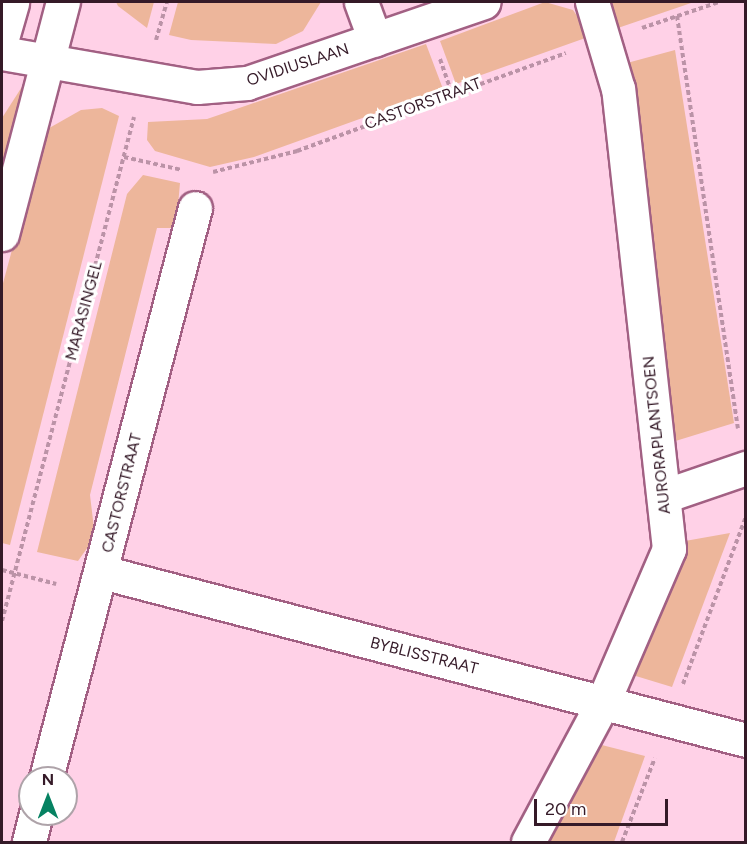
<!DOCTYPE html>
<style>
body{margin:0}
#map{position:relative;width:747px;height:844px;overflow:hidden;background:#ffd1e7;font-family:Figtree,sans-serif}
div>[style]{position:absolute}
.green>*{inset:0;background:#edb69b}
.path>*{height:4px;margin-top:-2px;transform-origin:0;background:repeating-linear-gradient(90deg,#bb93a7 0 4.5px,transparent 0 7.5px)}
.roads{filter:drop-shadow(2px 0 #a26083) drop-shadow(-2px 0 #a26083) drop-shadow(0 2px #a26083) drop-shadow(0 -2px #a26083)}
.minor>*{height:33px;margin:-16.5px;padding:0 16.5px;transform-origin:16.5px;border-radius:16.5px;background:#fff}
span{translate:-50% -50%;white-space:nowrap;text-align:center;line-height:1.15;-webkit-text-stroke:6px #fff;paint-order:stroke}
.street-label{font-size:16px;color:#351a28}
.frame{position:absolute;inset:0;border:3px solid #351a28;pointer-events:none}
.north{position:absolute;left:18px;top:766px;width:60px;height:60px;box-sizing:border-box;background:#fff;border:2px solid #aea3a9;border-radius:50%;rotate:0deg;font-size:16px;font-weight:700;line-height:24px;text-align:center;color:#351a28}
.north::after{content:'';display:block;margin:auto;width:21px;height:27px;background:#068262;clip-path:polygon(50% 0,100% 100%,50% 72%,0 100%)}
.scale{position:absolute;left:534px;top:799px;width:134px;height:27px;box-sizing:border-box;border:3px solid #351a28;border-top:0;padding-left:8px;font-size:18px;line-height:21px;white-space:nowrap;color:#351a28;-webkit-text-stroke:4px #fff;paint-order:stroke}
</style>
<div id="map">
<div class="green">
<div style="clip-path:polygon(116px 2px,154px 2px,147px 28px,118px 6px)"></div>
<div style="clip-path:polygon(178px 2px,321px 2px,303px 31px,276px 44px,191px 40px,169px 35px)"></div>
<div style="clip-path:polygon(545px 2px,573px 10px,591px 36px,456px 84px,440px 41px)"></div>
<div style="clip-path:polygon(609px 2px,694px 2px,612px 30px)"></div>
<div style="clip-path:polygon(426px 44px,443px 89px,254px 157px,210px 167px,155px 151px,147px 140px,148px 122px,207px 119px)"></div>
<div style="clip-path:polygon(675px 50px,734px 423px,669px 443px,627px 63px)"></div>
<div style="clip-path:polygon(25px 82px,2px 174px,2px 118px)"></div>
<div style="clip-path:polygon(102px 108px,119px 116px,10px 545px,2px 543px,2px 287px,44px 131px,81px 110px)"></div>
<div style="clip-path:polygon(143px 175px,180px 183px,176px 228px,157px 228px,90px 495px,95px 537px,78px 561px,37px 552px,127px 194px)"></div>
<div style="clip-path:polygon(730px 533px,672px 687px,626px 673px,685px 541px)"></div>
<div style="clip-path:polygon(590px 742px,645px 756px,614px 842px,539px 842px)"></div>
</div>
<div class="path">
<div style="left:677px;top:16px;width:417px;rotate:81.6deg"></div>
<div style="left:642px;top:28px;width:81px;rotate:-18.7deg"></div>
<div style="left:156px;top:40px;width:40px;rotate:-74deg"></div>
<div style="left:440px;top:59px;width:36px;rotate:71deg"></div>
<div style="left:124px;top:157px;width:59px;rotate:12.6deg"></div>
<div style="left:213px;top:172px;width:87px;rotate:-14deg"></div>
<div style="left:297px;top:151px;width:286px;rotate:-20deg"></div>
<div style="left:2px;top:570px;width:56px;rotate:14.5deg"></div>
<div style="left:2px;top:621px;width:521px;rotate:-75.32deg"></div>
<div style="left:683px;top:684px;width:179px;rotate:-69.4deg"></div>
<div style="left:622px;top:842px;width:90px;rotate:-68.6deg"></div>
</div>
<div class="roads">
<div class="minor">
<div style="left:361px;top:2px;width:40px;rotate:69.8deg"></div>
<div style="left:2px;top:38px;width:37px;rotate:-74deg"></div>
<div style="left:2px;top:53px;width:198px;rotate:9.9deg"></div>
<div style="left:197px;top:87px;width:50px;rotate:-4.6deg"></div>
<div style="left:247px;top:83px;width:250px;rotate:-18.9deg"></div>
<div style="left:2px;top:234px;width:240px;rotate:-75.3deg"></div>
<div style="left:664px;top:496px;width:87px;rotate:-18.9deg"></div>
<div style="left:102px;top:572px;width:666px;rotate:14.62deg"></div>
<div style="left:46px;top:778px;width:589px;rotate:-75.35deg"></div>
<div style="left:29px;top:842px;width:29px;rotate:-76deg"></div>
<div style="left:528px;top:842px;width:159px;rotate:-61.8deg"></div>
<div style="left:603px;top:702px;width:167px;rotate:-66.7deg"></div>
<div style="left:669px;top:549px;width:463px;rotate:-96.3deg"></div>
<div style="left:618px;top:89px;width:91px;rotate:-106.6deg"></div>
</div>
</div>
<div class="street-label">
<span style="left:298px;top:65px;rotate:-18deg">OVIDIUSLAAN</span>
<span style="left:423px;top:104px;rotate:-20deg">CASTORSTRAAT</span>
<span style="left:84px;top:311px;rotate:-75deg">MARASINGEL</span>
<span style="left:657px;top:435px;rotate:-96deg">AURORAPLANTSOEN</span>
<span style="left:122px;top:493px;rotate:-76deg">CASTORSTRAAT</span>
<span style="left:424px;top:656px;rotate:14deg">BYBLISSTRAAT</span>
</div>
<div class="frame"></div>
<div class="north">N</div>
<div class="scale">20 m</div>
</div>
